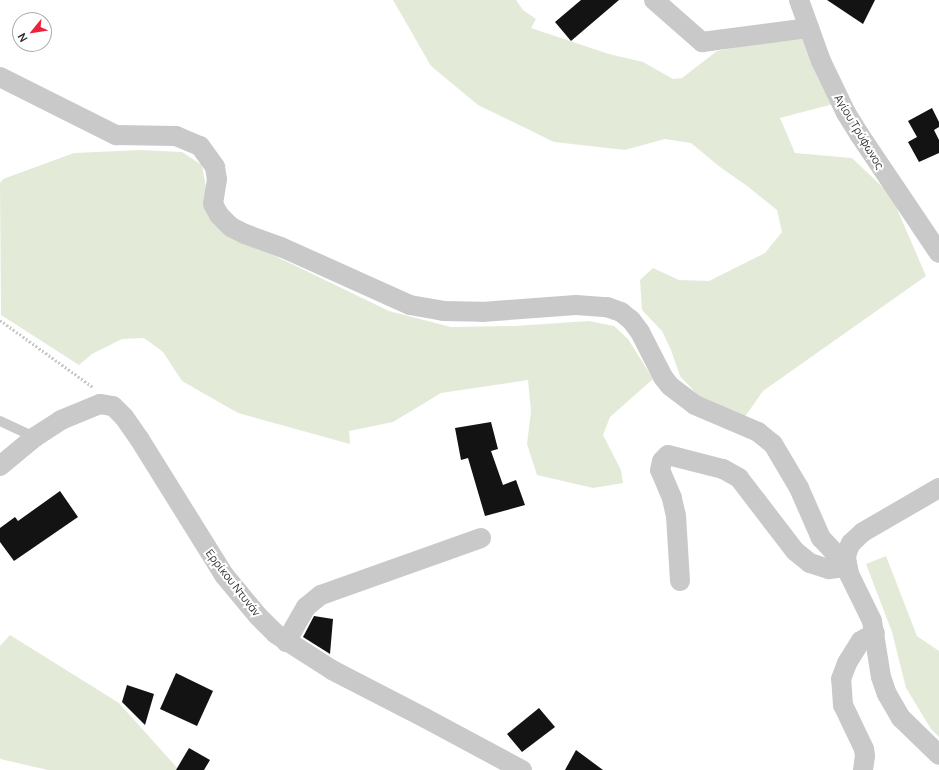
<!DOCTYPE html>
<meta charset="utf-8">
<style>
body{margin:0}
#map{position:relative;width:939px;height:770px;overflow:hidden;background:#fff;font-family:Manrope,sans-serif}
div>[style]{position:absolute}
.green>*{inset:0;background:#e3ebd8}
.building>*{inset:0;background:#131313}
.path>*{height:2.5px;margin-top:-1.25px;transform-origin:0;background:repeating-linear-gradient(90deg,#c9c9c9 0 2px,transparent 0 4px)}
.service>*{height:10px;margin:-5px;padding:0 5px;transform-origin:5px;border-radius:5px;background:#c9c9c9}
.minor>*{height:20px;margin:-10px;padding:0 10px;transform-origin:10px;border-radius:10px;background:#c9c9c9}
span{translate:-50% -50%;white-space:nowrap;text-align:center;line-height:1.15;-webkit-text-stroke:4px #fff;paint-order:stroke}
.street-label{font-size:11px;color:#2c2c2c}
.north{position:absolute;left:12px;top:12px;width:40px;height:40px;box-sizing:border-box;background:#fff;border:1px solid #ababab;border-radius:50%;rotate:240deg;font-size:11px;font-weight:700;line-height:16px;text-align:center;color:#2c2c2c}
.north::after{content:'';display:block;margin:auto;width:14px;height:18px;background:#ed233c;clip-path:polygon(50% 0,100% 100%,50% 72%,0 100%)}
</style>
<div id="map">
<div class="green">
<div style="clip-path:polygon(393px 0,516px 0,523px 10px,536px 19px,531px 28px,609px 54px,643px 62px,673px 79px,682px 78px,717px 51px,806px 35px,833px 104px,780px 118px,795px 153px,852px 158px,891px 195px,926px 276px,763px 391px,744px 418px,705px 403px,680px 376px,671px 350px,662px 331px,642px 310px,640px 280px,653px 268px,679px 280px,709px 281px,765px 253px,782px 232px,777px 210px,747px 186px,720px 167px,691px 143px,665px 139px,625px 150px,554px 142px,478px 105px,431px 66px)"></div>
<div style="clip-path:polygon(140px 150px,182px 152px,202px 165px,207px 194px,269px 253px,389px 311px,451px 327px,514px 326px,589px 321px,614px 326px,628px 339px,653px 379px,610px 417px,603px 435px,621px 470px,623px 483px,593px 488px,537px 475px,527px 444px,531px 411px,528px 380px,441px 393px,393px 422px,349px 431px,350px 444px,238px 413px,182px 381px,163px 352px,144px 338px,122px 339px,92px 354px,79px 365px,1px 315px,0 183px,3px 179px,74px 153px)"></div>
<div style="clip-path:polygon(886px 556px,917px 636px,939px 651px,939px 737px,931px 729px,906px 688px,892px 632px,866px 564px)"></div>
<div style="clip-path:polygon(10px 635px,119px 703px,179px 770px,48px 770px,0 759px,0 646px)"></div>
</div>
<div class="building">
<div style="clip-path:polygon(581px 0,619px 0,571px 41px,555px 22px)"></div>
<div style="clip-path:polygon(827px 0,875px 0,863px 24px)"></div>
<div style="clip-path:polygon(932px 108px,939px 122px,939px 127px,934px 130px,939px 140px,939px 153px,919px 162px,908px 142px,917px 137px,908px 121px)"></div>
<div style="clip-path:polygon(491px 422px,498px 449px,491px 451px,503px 485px,516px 480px,525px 505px,485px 516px,468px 458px,461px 460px,455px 428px)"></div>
<div style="clip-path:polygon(60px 491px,78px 517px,14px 561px,0 542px,0 528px,15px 517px,18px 521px)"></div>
<div style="clip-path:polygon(314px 616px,333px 619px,330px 654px,303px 637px)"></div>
<div style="clip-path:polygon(176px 673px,213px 691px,197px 726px,160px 709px)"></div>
<div style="clip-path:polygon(127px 685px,154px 694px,145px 725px,122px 702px)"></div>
<div style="clip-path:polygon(539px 708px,555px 727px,522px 752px,507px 734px)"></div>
<div style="clip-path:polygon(189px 748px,210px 760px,204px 770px,176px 770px)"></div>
<div style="clip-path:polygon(576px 750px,603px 770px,565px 770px)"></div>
</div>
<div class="path">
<div style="left:0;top:320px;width:115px;rotate:35.8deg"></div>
</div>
<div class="service">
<div style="left:0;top:421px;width:38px;rotate:25deg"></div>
</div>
<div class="minor">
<div style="left:654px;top:0;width:64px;rotate:41.2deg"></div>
<div style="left:702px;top:42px;width:108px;rotate:-7.5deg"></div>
<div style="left:799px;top:0;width:65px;rotate:70.2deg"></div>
<div style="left:821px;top:61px;width:58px;rotate:64.3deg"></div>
<div style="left:846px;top:113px;width:25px;rotate:58deg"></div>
<div style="left:859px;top:134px;width:143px;rotate:56.1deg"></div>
<div style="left:0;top:77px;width:130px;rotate:26.6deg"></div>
<div style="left:116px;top:135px;width:60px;rotate:1deg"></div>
<div style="left:176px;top:136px;width:26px;rotate:23deg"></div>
<div style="left:200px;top:146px;width:26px;rotate:54deg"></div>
<div style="left:215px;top:167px;width:12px;rotate:81deg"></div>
<div style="left:217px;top:179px;width:25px;rotate:99deg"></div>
<div style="left:213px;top:204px;width:13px;rotate:61deg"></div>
<div style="left:219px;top:215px;width:17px;rotate:45deg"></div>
<div style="left:231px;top:227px;width:16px;rotate:27deg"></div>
<div style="left:245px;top:234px;width:38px;rotate:20deg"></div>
<div style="left:281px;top:247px;width:141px;rotate:24.2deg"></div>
<div style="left:410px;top:305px;width:34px;rotate:10deg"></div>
<div style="left:443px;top:311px;width:39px;rotate:1deg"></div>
<div style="left:482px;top:312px;width:94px;rotate:-4.3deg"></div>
<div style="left:576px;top:305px;width:31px;rotate:4deg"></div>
<div style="left:607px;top:307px;width:15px;rotate:20deg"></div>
<div style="left:621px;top:312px;width:13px;rotate:39deg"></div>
<div style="left:631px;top:320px;width:15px;rotate:53deg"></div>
<div style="left:640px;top:332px;width:51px;rotate:62.9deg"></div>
<div style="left:663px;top:377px;width:11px;rotate:52deg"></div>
<div style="left:670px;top:386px;width:31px;rotate:37deg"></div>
<div style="left:695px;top:405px;width:69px;rotate:23.2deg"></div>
<div style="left:758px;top:432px;width:19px;rotate:39deg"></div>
<div style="left:773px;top:444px;width:51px;rotate:59.4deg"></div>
<div style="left:799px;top:488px;width:55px;rotate:66.3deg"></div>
<div style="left:821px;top:538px;width:22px;rotate:47deg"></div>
<div style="left:836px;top:554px;width:12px;rotate:35deg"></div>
<div style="left:0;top:466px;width:45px;rotate:-39.6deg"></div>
<div style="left:35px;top:437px;width:31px;rotate:-33deg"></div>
<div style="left:61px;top:420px;width:42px;rotate:-22.3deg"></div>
<div style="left:100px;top:404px;width:13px;rotate:9deg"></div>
<div style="left:113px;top:406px;width:16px;rotate:45deg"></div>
<div style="left:124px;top:417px;width:28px;rotate:55deg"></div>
<div style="left:140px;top:440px;width:159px;rotate:58.1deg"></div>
<div style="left:224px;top:575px;width:53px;rotate:50.3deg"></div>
<div style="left:258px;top:616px;width:25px;rotate:45deg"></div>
<div style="left:276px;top:634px;width:67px;rotate:32.7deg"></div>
<div style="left:332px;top:670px;width:105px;rotate:27.3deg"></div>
<div style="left:425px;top:718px;width:110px;rotate:28.2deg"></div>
<div style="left:939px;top:488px;width:88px;rotate:149.9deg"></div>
<div style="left:863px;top:532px;width:16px;rotate:137deg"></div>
<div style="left:851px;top:543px;width:10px;rotate:114deg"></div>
<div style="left:847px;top:552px;width:6px;rotate:99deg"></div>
<div style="left:846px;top:558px;width:16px;rotate:79deg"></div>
<div style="left:849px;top:574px;width:52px;rotate:63.9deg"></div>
<div style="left:872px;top:621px;width:57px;rotate:80.9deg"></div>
<div style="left:881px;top:677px;width:18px;rotate:71deg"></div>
<div style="left:887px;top:694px;width:28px;rotate:60deg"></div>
<div style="left:901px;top:718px;width:53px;rotate:44.2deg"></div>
<div style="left:680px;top:581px;width:65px;rotate:-93.5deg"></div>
<div style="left:676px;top:516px;width:18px;rotate:-103deg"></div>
<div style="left:672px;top:498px;width:30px;rotate:-113deg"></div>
<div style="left:660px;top:470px;width:9px;rotate:-77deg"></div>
<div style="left:662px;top:461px;width:8px;rotate:-45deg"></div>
<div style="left:668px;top:455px;width:57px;rotate:14.3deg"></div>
<div style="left:723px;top:469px;width:18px;rotate:29deg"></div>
<div style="left:739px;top:478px;width:92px;rotate:52.5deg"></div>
<div style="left:795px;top:551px;width:19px;rotate:39deg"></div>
<div style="left:810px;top:563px;width:20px;rotate:18deg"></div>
<div style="left:829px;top:569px;width:18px;rotate:-6deg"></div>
<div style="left:286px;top:642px;width:40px;rotate:-60.3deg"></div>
<div style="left:306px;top:607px;width:19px;rotate:-39deg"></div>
<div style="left:321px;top:595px;width:170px;rotate:-19.6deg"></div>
<div style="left:863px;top:770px;width:14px;rotate:-82deg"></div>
<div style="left:865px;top:756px;width:7px;rotate:-98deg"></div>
<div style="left:864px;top:749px;width:49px;rotate:-115.5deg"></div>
<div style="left:843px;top:705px;width:26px;rotate:-94deg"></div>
<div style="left:841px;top:679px;width:17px;rotate:-69deg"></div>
<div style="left:847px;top:663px;width:26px;rotate:-58deg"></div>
<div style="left:861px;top:641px;width:16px;rotate:-30deg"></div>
</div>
<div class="street-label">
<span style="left:859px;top:132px;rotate:59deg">Αγίου Τρύφωνος</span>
<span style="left:233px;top:583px;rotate:52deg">Ερρίκου Ντυνάν</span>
</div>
<div class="north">N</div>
</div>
